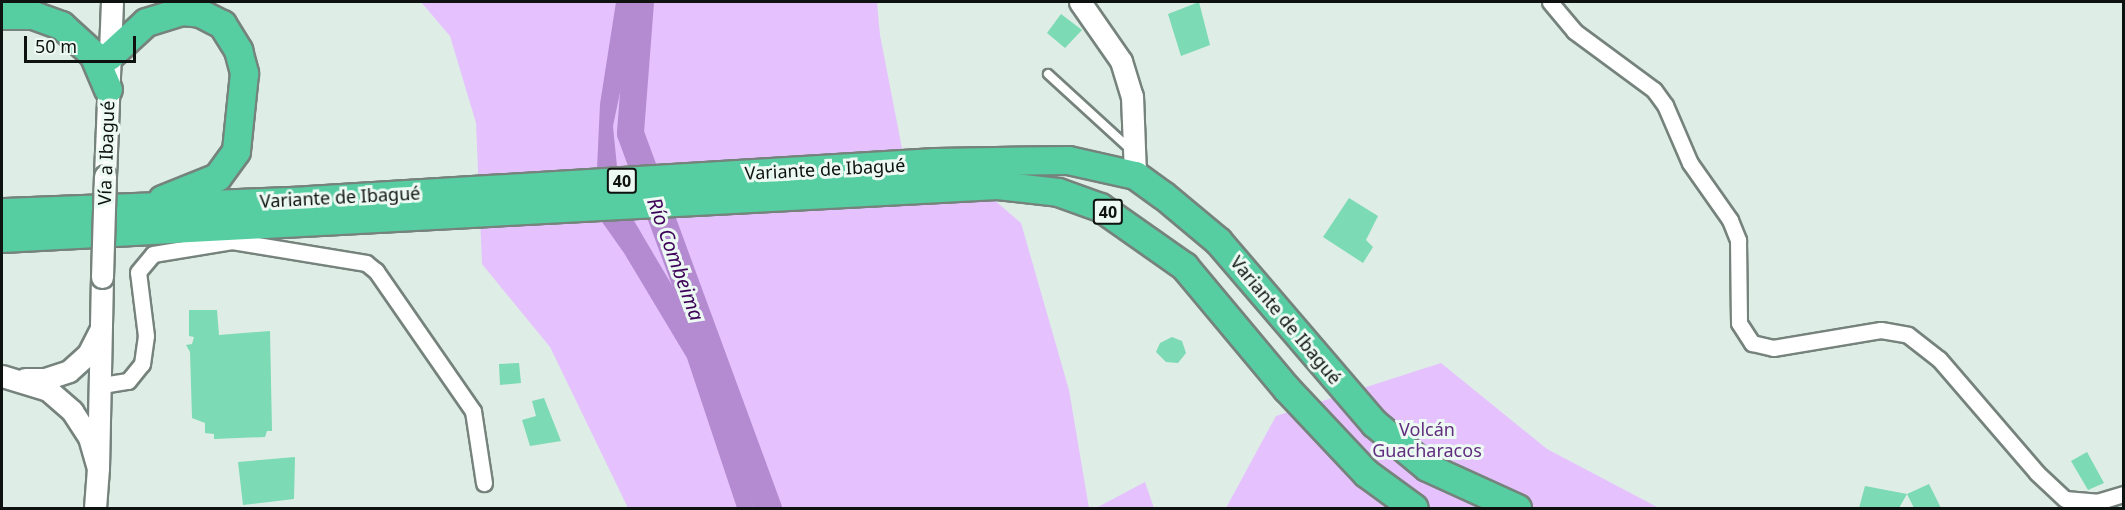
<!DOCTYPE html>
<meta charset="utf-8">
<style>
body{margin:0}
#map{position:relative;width:2125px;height:510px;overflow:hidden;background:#deede6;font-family:"Noto Sans",sans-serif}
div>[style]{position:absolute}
.green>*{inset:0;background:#e5c2fe}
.water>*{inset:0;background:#b48bd0}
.river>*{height:27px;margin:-13.5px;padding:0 13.5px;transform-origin:13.5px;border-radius:13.5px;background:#b48bd0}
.building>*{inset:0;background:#7cdab4}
.roads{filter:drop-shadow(2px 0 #76837d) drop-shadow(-2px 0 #76837d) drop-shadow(0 2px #76837d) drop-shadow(0 -2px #76837d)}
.lane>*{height:8px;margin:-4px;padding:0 4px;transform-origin:4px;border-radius:4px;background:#fff}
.street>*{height:15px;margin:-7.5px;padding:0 7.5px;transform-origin:7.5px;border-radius:7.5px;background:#fff}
.secondary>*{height:21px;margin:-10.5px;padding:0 10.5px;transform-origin:10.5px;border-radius:10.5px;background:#fff}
.highway>*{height:27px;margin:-13.5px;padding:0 13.5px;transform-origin:13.5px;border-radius:13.5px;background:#56cea1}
.bridges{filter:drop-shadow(2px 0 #76837d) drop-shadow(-2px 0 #76837d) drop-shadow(0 2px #76837d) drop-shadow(0 -2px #76837d)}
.secondary-bridge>*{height:21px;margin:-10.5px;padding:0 10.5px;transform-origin:10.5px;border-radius:10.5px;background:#fff}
span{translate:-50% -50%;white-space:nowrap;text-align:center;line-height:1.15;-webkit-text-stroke:6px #ecfaf3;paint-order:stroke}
.shield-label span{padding:2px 4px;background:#ecfaf3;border:2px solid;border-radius:4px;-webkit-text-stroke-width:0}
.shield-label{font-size:16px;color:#0e1210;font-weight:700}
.street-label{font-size:18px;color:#0e1210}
.park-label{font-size:18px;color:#612d7f}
.water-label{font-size:20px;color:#3f0459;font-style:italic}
.frame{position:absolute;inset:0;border:3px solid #0e1210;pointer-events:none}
.scale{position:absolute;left:24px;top:36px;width:112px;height:27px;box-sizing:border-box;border:3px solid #0e1210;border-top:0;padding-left:8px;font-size:18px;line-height:21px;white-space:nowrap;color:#0e1210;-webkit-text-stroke:4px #ecfaf3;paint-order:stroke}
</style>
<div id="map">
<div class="green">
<div style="clip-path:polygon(421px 2px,877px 2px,880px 35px,906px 169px,964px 174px,1021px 223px,1069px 390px,1089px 508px,628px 508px,550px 347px,482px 264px,476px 123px,450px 36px)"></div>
<div style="clip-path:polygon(1441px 363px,1547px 449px,1659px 508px,1226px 508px,1276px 416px)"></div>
<div style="clip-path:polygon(1145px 482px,1154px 508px,1096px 508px)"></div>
</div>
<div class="water">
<div style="clip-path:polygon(616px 2px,639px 2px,613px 126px,620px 197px,673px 287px,717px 397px,754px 508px,737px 508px,687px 358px,624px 253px,595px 212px,600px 104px)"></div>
</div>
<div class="river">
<div style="left:640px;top:2px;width:131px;rotate:94.4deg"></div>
<div style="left:630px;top:133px;width:400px;rotate:69.8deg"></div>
</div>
<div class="building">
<div style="clip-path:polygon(1199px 2px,1210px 45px,1181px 56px,1168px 14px)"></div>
<div style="clip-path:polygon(1061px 14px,1082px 30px,1065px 48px,1047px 33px)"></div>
<div style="clip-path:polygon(1349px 198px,1378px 216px,1366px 240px,1373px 247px,1363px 263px,1323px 237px)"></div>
<div style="clip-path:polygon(189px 310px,217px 310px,219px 335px,270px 331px,272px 431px,267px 431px,265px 437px,214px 439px,214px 434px,205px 433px,205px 423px,192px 418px,190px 352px,186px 345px,192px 344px,194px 337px,189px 336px)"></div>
<div style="clip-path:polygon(1172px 337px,1182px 341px,1186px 353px,1178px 363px,1166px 362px,1156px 352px,1160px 343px)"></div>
<div style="clip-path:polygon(519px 363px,521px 383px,500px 385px,499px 364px)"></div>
<div style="clip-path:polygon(544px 398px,561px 441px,530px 446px,522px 420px,536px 416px,532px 401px)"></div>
<div style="clip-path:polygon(2087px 452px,2104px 483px,2088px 490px,2071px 461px)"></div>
<div style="clip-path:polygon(295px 457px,294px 499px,243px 505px,238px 462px)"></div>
<div style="clip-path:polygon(1929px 484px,1941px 508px,1914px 508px,1907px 494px,1899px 508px,1859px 508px,1865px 486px,1907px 494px)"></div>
</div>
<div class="roads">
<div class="lane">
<div style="left:1048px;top:74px;width:110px;rotate:42.4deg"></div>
</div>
<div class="street">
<div style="left:1550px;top:2px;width:38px;rotate:50deg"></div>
<div style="left:1574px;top:31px;width:99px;rotate:36.4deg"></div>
<div style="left:1654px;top:90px;width:19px;rotate:54deg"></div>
<div style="left:1665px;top:105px;width:63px;rotate:66.7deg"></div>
<div style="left:1690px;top:163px;width:70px;rotate:54.9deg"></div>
<div style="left:1730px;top:220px;width:22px;rotate:68deg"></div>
<div style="left:1738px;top:240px;width:83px;rotate:89.3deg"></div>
<div style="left:1739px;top:323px;width:24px;rotate:57deg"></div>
<div style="left:1752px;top:343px;width:22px;rotate:13deg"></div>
<div style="left:1773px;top:348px;width:109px;rotate:-9.5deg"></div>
<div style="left:1881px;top:330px;width:27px;rotate:10deg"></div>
<div style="left:1908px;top:335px;width:39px;rotate:38deg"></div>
<div style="left:1939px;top:359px;width:150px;rotate:49.3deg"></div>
<div style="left:2037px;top:473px;width:38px;rotate:43deg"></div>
<div style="left:2065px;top:499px;width:32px;rotate:5deg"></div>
<div style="left:2097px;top:502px;width:28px;rotate:-17deg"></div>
<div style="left:102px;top:385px;width:26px;rotate:-9deg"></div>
<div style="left:128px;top:381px;width:22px;rotate:-51deg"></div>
<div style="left:142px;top:364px;width:28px;rotate:-82deg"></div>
<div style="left:146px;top:336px;width:64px;rotate:-97.1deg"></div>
<div style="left:138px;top:272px;width:23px;rotate:-50deg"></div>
<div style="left:153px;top:254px;width:80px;rotate:-9.3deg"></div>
<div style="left:232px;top:241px;width:136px;rotate:9.3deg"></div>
<div style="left:366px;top:263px;width:13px;rotate:39deg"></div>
<div style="left:376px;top:271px;width:170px;rotate:55.3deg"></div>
<div style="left:473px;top:411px;width:73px;rotate:81.3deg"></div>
</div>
<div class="secondary">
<div style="left:1080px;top:2px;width:72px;rotate:55.2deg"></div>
<div style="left:1121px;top:61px;width:37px;rotate:73deg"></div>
<div style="left:1132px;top:96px;width:79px;rotate:87.8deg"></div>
<div style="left:105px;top:176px;width:174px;rotate:-87.7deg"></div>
<div style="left:2px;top:376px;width:48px;rotate:16.9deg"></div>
<div style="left:48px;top:390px;width:32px;rotate:41deg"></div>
<div style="left:72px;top:411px;width:31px;rotate:57deg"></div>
<div style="left:89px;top:437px;width:32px;rotate:74deg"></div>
<div style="left:98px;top:468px;width:40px;rotate:94.3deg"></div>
<div style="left:25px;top:379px;width:20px"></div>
<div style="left:45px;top:379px;width:25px;rotate:-18deg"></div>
<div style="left:69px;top:371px;width:25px;rotate:-42deg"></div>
<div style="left:88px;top:354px;width:27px;rotate:-63deg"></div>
<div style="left:98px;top:468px;width:191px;rotate:-88.8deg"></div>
</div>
<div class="highway">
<div style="left:2px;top:15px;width:31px"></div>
<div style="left:33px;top:15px;width:30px;rotate:20deg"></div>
<div style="left:61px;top:25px;width:43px;rotate:42.2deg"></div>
<div style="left:93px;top:54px;width:38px;rotate:67deg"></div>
<div style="left:109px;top:56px;width:50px;rotate:-42.6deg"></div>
<div style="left:146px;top:22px;width:38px;rotate:-17deg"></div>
<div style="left:182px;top:11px;width:18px;rotate:6deg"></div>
<div style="left:200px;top:13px;width:25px;rotate:27deg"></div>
<div style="left:222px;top:24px;width:31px;rotate:58deg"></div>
<div style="left:238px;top:50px;width:24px;rotate:75deg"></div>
<div style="left:244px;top:73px;width:78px;rotate:95.9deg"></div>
<div style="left:236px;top:151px;width:32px;rotate:126deg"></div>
<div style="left:217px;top:177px;width:59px;rotate:158.2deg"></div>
<div style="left:2px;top:212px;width:306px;rotate:-2.2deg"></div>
<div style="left:308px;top:200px;width:628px;rotate:-3.47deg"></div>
<div style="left:935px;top:162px;width:133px;rotate:-0.9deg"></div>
<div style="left:1068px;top:160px;width:69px;rotate:12.6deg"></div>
<div style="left:1135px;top:175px;width:34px;rotate:36deg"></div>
<div style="left:1163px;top:195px;width:72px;rotate:39.9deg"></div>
<div style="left:1218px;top:241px;width:240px;rotate:49.4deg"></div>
<div style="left:1374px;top:423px;width:69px;rotate:39.7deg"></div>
<div style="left:1427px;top:467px;width:99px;rotate:24.5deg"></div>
<div style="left:2px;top:238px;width:996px;rotate:-3.05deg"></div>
<div style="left:997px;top:185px;width:61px;rotate:6.5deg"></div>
<div style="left:1058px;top:192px;width:45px;rotate:19.7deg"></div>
<div style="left:1100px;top:207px;width:103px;rotate:35.1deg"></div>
<div style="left:1184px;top:266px;width:159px;rotate:50.1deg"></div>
<div style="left:1286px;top:388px;width:117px;rotate:46.7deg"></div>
<div style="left:1366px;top:473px;width:59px;rotate:36.1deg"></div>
</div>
</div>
<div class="bridges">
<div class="secondary-bridge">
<div style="left:102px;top:277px;width:101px;rotate:-88.3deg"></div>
</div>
</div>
<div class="shield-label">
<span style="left:622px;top:181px">40</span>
<span style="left:1108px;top:212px">40</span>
</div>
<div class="street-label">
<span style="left:106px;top:153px;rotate:-88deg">Vía a Ibagué</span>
<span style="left:825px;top:169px;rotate:-3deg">Variante de Ibagué</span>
<span style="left:340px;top:197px;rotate:-3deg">Variante de Ibagué</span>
<span style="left:1286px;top:320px;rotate:50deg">Variante de Ibagué</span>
</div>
<div class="park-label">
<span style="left:1427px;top:440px">Volcán<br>Guacharacos</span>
</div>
<div class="water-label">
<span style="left:676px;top:259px;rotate:70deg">Río Combeima</span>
</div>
<div class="frame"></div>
<div class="scale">50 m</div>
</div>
